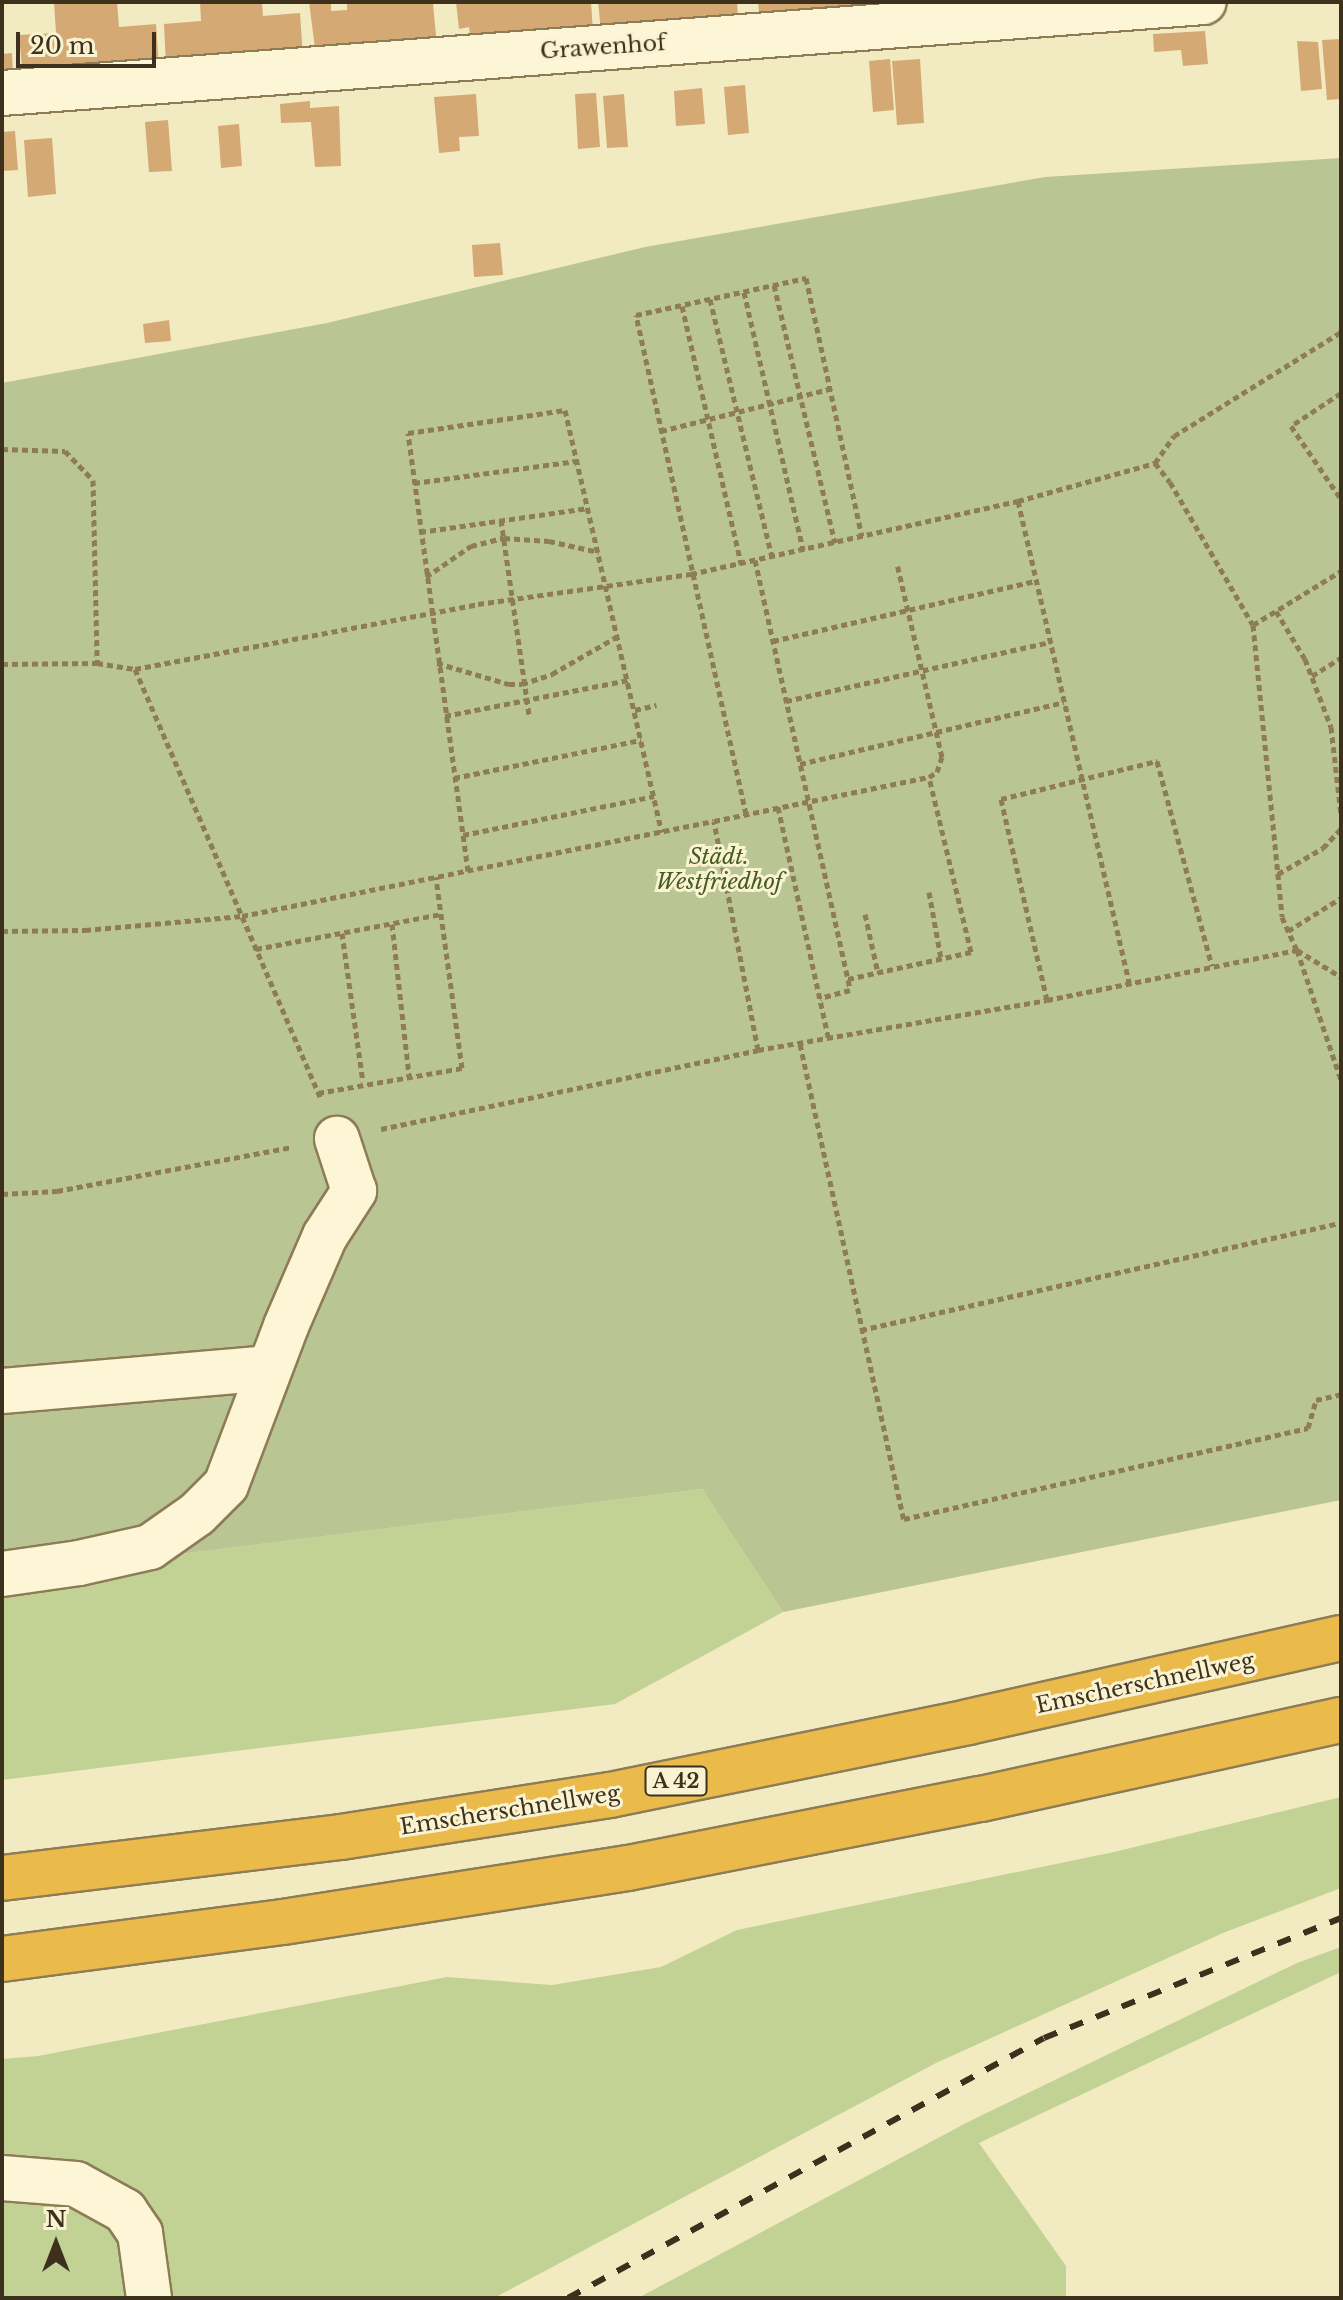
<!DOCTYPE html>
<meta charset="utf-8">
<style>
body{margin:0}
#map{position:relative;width:1343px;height:2300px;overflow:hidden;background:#f2ebc2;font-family:"Libre Baskerville",serif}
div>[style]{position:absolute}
.green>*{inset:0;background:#c2d294}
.cemetery>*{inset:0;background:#b9c694}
.building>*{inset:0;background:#d4a974}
.path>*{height:5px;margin-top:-2.5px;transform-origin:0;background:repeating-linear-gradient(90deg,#8e7c57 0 6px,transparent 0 10px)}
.roads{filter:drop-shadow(2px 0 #8e7c57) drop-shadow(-2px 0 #8e7c57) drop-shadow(0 2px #8e7c57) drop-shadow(0 -2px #8e7c57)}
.minor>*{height:44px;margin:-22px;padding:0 22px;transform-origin:22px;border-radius:22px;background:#fcf6d6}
.highway>*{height:44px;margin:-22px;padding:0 22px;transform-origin:22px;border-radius:22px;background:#eaba4a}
.rail>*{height:6px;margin-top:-3px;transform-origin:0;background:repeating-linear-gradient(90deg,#3d311d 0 14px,transparent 0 28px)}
span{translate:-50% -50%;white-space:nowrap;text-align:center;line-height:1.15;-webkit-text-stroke:6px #f9f3d2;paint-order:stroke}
.shield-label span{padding:2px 6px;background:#f9f3d2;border:2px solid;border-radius:6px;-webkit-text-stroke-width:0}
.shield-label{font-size:20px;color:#3d311d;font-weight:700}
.street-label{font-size:22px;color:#3d311d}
.park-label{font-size:22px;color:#445b21;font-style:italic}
.frame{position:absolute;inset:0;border:4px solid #3d311d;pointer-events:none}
.north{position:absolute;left:16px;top:2204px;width:80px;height:80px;-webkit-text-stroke:6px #f9f3d2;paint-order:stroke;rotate:0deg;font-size:22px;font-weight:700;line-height:32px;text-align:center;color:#3d311d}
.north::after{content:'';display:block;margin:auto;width:28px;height:36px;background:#3d311d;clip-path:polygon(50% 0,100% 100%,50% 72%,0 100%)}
.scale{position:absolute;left:16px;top:32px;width:140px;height:36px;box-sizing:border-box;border:4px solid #3d311d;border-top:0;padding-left:10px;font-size:24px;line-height:28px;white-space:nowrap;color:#3d311d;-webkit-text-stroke:6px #f9f3d2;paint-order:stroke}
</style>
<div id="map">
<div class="green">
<div style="clip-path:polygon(702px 1489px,783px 1612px,615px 1704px,2px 1780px,2px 1576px)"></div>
<div style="clip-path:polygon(1341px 1797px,1341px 1888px,1223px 1933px,936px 2063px,494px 2298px,2px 2298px,2px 2059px,38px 2056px,447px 1977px,552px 1985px,661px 1967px,737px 1930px,1114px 1852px)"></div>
<div style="clip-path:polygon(1341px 1947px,1341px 1972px,979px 2143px,1066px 2266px,1066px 2298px,638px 2298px,968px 2122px,1297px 1963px)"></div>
</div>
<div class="cemetery">
<div style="clip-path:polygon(1341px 158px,1341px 1500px,783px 1612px,702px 1489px,2px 1576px,2px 383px,327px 323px,645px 247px,1045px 177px)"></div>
</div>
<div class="building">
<div style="clip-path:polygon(54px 2px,117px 2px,119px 27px,156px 24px,159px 68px,23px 78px,19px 35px,56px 33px)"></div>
<div style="clip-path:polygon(200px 2px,262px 2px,263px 16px,300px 13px,303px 57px,166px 67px,164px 24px,201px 21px)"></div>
<div style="clip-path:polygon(309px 2px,331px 2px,331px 11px,347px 10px,347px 2px,433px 4px,437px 46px,316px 56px)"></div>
<div style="clip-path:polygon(456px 2px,591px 2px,593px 31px,471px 44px,469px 27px,459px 29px)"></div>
<div style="clip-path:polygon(598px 2px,737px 2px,738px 20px,601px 31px)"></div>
<div style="clip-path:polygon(758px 2px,868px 2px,869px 13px,760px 23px)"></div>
<div style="clip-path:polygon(1205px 31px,1208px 64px,1183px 66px,1181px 50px,1154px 52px,1153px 34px)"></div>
<div style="clip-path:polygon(1341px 39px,1341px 99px,1327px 100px,1322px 40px)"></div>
<div style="clip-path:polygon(1297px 41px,1318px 42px,1322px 89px,1301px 91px)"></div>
<div style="clip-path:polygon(12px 53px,13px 77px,2px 77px,2px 54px)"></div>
<div style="clip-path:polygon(890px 59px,894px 110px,873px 112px,869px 61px)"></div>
<div style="clip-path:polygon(920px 59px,924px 123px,897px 125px,892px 61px)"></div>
<div style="clip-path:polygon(745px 85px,749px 133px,728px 135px,724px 87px)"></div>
<div style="clip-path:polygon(702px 88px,705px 124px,676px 126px,674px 91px)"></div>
<div style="clip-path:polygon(596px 93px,600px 147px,578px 149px,575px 94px)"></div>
<div style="clip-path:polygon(476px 94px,479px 136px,459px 137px,460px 151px,439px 153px,434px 97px)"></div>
<div style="clip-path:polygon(624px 94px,628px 147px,607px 148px,603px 96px)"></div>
<div style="clip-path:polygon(310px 101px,310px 108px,339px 106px,341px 166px,315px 167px,311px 122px,281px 123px,280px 104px)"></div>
<div style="clip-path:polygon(168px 120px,172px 171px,149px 172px,145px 122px)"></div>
<div style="clip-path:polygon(239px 124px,242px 166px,221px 168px,218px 126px)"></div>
<div style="clip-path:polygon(15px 131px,18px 170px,2px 171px,2px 132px)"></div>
<div style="clip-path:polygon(52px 138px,56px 194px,28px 197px,24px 140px)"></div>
<div style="clip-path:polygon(500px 243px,503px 275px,474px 277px,472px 245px)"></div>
<div style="clip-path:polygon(169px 320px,171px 341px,145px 343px,143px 324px)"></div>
</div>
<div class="path">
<div style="left:774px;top:285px;width:265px;rotate:76.7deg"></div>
<div style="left:744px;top:292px;width:265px;rotate:77.1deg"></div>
<div style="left:710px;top:299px;width:265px;rotate:76.5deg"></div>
<div style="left:682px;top:306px;width:265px;rotate:77.1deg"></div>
<div style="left:1341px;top:393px;width:60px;rotate:146.6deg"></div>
<div style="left:1291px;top:426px;width:88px;rotate:55.6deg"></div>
<div style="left:661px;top:431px;width:174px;rotate:-14deg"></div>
<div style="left:2px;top:449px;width:63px;rotate:1.8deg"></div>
<div style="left:65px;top:451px;width:40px;rotate:46deg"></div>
<div style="left:93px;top:480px;width:183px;rotate:88.7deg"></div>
<div style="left:1155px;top:463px;width:24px;rotate:52deg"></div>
<div style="left:1170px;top:482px;width:165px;rotate:59.9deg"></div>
<div style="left:1253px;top:625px;width:293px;rotate:84.3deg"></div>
<div style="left:1282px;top:917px;width:36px;rotate:66deg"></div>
<div style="left:1297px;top:950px;width:137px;rotate:71.3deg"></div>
<div style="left:414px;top:483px;width:164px;rotate:-7.7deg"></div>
<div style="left:1018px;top:501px;width:495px;rotate:77deg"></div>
<div style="left:501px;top:520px;width:197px;rotate:81.8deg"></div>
<div style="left:420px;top:532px;width:170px;rotate:-8.1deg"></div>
<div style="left:755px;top:560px;width:440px;rotate:77.5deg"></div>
<div style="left:850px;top:990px;width:31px;rotate:165deg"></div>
<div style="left:426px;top:577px;width:55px;rotate:-34.6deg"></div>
<div style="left:471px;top:546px;width:34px;rotate:-14deg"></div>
<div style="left:504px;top:538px;width:45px;rotate:3.8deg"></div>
<div style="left:549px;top:541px;width:51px;rotate:12.4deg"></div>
<div style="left:1276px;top:611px;width:56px;rotate:58.9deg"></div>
<div style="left:1305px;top:659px;width:73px;rotate:69.1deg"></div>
<div style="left:1331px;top:727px;width:89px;rotate:83.5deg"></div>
<div style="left:1253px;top:625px;width:103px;rotate:-31.5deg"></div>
<div style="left:773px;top:641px;width:270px;rotate:-12.9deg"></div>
<div style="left:437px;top:663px;width:75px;rotate:16.3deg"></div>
<div style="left:509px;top:684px;width:13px"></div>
<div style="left:522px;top:684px;width:32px;rotate:-18deg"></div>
<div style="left:552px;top:674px;width:76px;rotate:-29.9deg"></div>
<div style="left:2px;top:664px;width:95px;rotate:-0.6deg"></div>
<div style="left:97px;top:663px;width:38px;rotate:9deg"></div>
<div style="left:135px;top:669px;width:349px;rotate:-10.7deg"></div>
<div style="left:478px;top:604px;width:215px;rotate:-8deg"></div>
<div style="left:691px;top:574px;width:335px;rotate:-12.6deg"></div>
<div style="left:1018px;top:501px;width:142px;rotate:-15.5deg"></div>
<div style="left:1155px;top:463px;width:33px;rotate:-55deg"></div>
<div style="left:1174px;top:436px;width:197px;rotate:-31.9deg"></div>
<div style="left:135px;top:669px;width:466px;rotate:66.6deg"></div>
<div style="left:1312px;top:676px;width:34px;rotate:-32deg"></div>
<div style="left:786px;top:701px;width:271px;rotate:-12.6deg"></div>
<div style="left:635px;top:710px;width:22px;rotate:-13deg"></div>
<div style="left:445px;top:716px;width:187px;rotate:-11.1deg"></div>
<div style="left:800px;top:764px;width:271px;rotate:-13.2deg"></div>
<div style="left:454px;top:778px;width:191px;rotate:-11.5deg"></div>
<div style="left:778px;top:807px;width:239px;rotate:77.7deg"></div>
<div style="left:746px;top:814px;width:511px;rotate:-102.43deg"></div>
<div style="left:636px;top:315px;width:174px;rotate:-12.3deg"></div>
<div style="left:806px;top:278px;width:264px;rotate:77.8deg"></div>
<div style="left:463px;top:835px;width:195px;rotate:-11.5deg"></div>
<div style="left:468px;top:871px;width:442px;rotate:-97.8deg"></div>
<div style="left:408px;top:433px;width:159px;rotate:-8.3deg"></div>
<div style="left:565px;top:410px;width:433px;rotate:77.1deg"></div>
<div style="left:1278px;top:874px;width:52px;rotate:-30deg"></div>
<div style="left:1323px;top:848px;width:26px;rotate:-47deg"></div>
<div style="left:929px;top:892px;width:68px;rotate:79.8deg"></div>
<div style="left:865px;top:914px;width:60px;rotate:77.6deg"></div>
<div style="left:392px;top:924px;width:152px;rotate:83.6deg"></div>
<div style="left:2px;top:931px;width:83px;rotate:-0.7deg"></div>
<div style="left:85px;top:930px;width:158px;rotate:-5.1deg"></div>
<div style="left:242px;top:916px;width:481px;rotate:-11.4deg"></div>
<div style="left:1288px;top:931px;width:62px;rotate:-31.9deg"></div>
<div style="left:342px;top:933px;width:150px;rotate:82deg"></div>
<div style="left:256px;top:949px;width:188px;rotate:-10.7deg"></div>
<div style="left:848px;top:979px;width:126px;rotate:-12.4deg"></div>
<div style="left:971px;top:952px;width:180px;rotate:-103.5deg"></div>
<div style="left:1047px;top:1000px;width:206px;rotate:-102.9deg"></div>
<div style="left:1001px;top:799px;width:161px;rotate:-13.7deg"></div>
<div style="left:1157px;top:761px;width:212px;rotate:75deg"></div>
<div style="left:800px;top:1044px;width:486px;rotate:77.7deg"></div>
<div style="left:904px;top:1519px;width:414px;rotate:-12.7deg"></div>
<div style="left:1308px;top:1428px;width:29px;rotate:-74deg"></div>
<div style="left:1316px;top:1400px;width:26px;rotate:-13deg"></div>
<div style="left:758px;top:1050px;width:233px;rotate:-100.9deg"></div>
<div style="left:714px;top:821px;width:219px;rotate:-11.6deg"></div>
<div style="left:929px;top:777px;width:9px;rotate:-32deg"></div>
<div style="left:937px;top:772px;width:16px;rotate:-72deg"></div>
<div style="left:942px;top:757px;width:198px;rotate:-103.1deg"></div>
<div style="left:318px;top:1093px;width:146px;rotate:-9.8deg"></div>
<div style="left:462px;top:1068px;width:193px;rotate:-97.8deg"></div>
<div style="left:381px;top:1129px;width:385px;rotate:-11.8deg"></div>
<div style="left:758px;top:1050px;width:293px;rotate:-9.8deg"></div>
<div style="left:1047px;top:1000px;width:255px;rotate:-11.3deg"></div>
<div style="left:1297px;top:950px;width:52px;rotate:31.5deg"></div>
<div style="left:2px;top:1194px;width:55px;rotate:-3.1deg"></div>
<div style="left:57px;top:1191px;width:240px;rotate:-10.6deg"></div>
<div style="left:861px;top:1330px;width:492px;rotate:-12.6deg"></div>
</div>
<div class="roads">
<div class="minor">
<div style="left:2px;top:93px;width:1205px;rotate:-4.33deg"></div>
<div style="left:2px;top:1391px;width:268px;rotate:-4.9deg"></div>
<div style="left:2px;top:1574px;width:78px;rotate:-8.1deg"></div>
<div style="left:79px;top:1563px;width:73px;rotate:-12.7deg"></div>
<div style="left:150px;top:1547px;width:57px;rotate:-35.1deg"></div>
<div style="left:197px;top:1514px;width:41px;rotate:-45deg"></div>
<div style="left:226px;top:1485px;width:170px;rotate:-69.3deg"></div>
<div style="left:286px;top:1326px;width:98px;rotate:-66.6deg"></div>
<div style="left:325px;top:1236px;width:54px;rotate:-57.2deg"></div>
<div style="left:354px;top:1191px;width:55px;rotate:-108.1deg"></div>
<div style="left:2px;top:2178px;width:74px;rotate:4.6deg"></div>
<div style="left:76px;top:2184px;width:56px;rotate:28.9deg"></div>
<div style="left:125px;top:2211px;width:27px;rotate:56deg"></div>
<div style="left:140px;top:2233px;width:66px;rotate:82.1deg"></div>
</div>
<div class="highway">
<div style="left:2px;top:1878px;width:341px;rotate:-6.9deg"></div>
<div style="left:341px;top:1837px;width:272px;rotate:-8.9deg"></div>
<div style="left:610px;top:1795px;width:365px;rotate:-11.5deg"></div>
<div style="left:968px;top:1722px;width:382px;rotate:-12.7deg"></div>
<div style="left:2px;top:1959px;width:283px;rotate:-7.5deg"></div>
<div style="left:283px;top:1922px;width:349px;rotate:-8.9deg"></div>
<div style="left:628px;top:1868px;width:360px;rotate:-11.1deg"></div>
<div style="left:981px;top:1799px;width:369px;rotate:-12.4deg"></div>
</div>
</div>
<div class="rail">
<div style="left:568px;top:2298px;width:542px;rotate:-28.64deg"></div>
<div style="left:1044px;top:2038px;width:320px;rotate:-22deg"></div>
</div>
<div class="shield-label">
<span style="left:676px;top:1781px">A 42</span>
</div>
<div class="street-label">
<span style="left:603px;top:47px;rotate:-4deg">Grawenhof</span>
<span style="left:1145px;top:1683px;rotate:-12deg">Emscherschnellweg</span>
<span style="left:510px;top:1810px;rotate:-9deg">Emscherschnellweg</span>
</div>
<div class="park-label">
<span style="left:719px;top:869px">Städt.<br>Westfriedhof</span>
</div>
<div class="frame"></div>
<div class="north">N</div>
<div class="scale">20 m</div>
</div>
